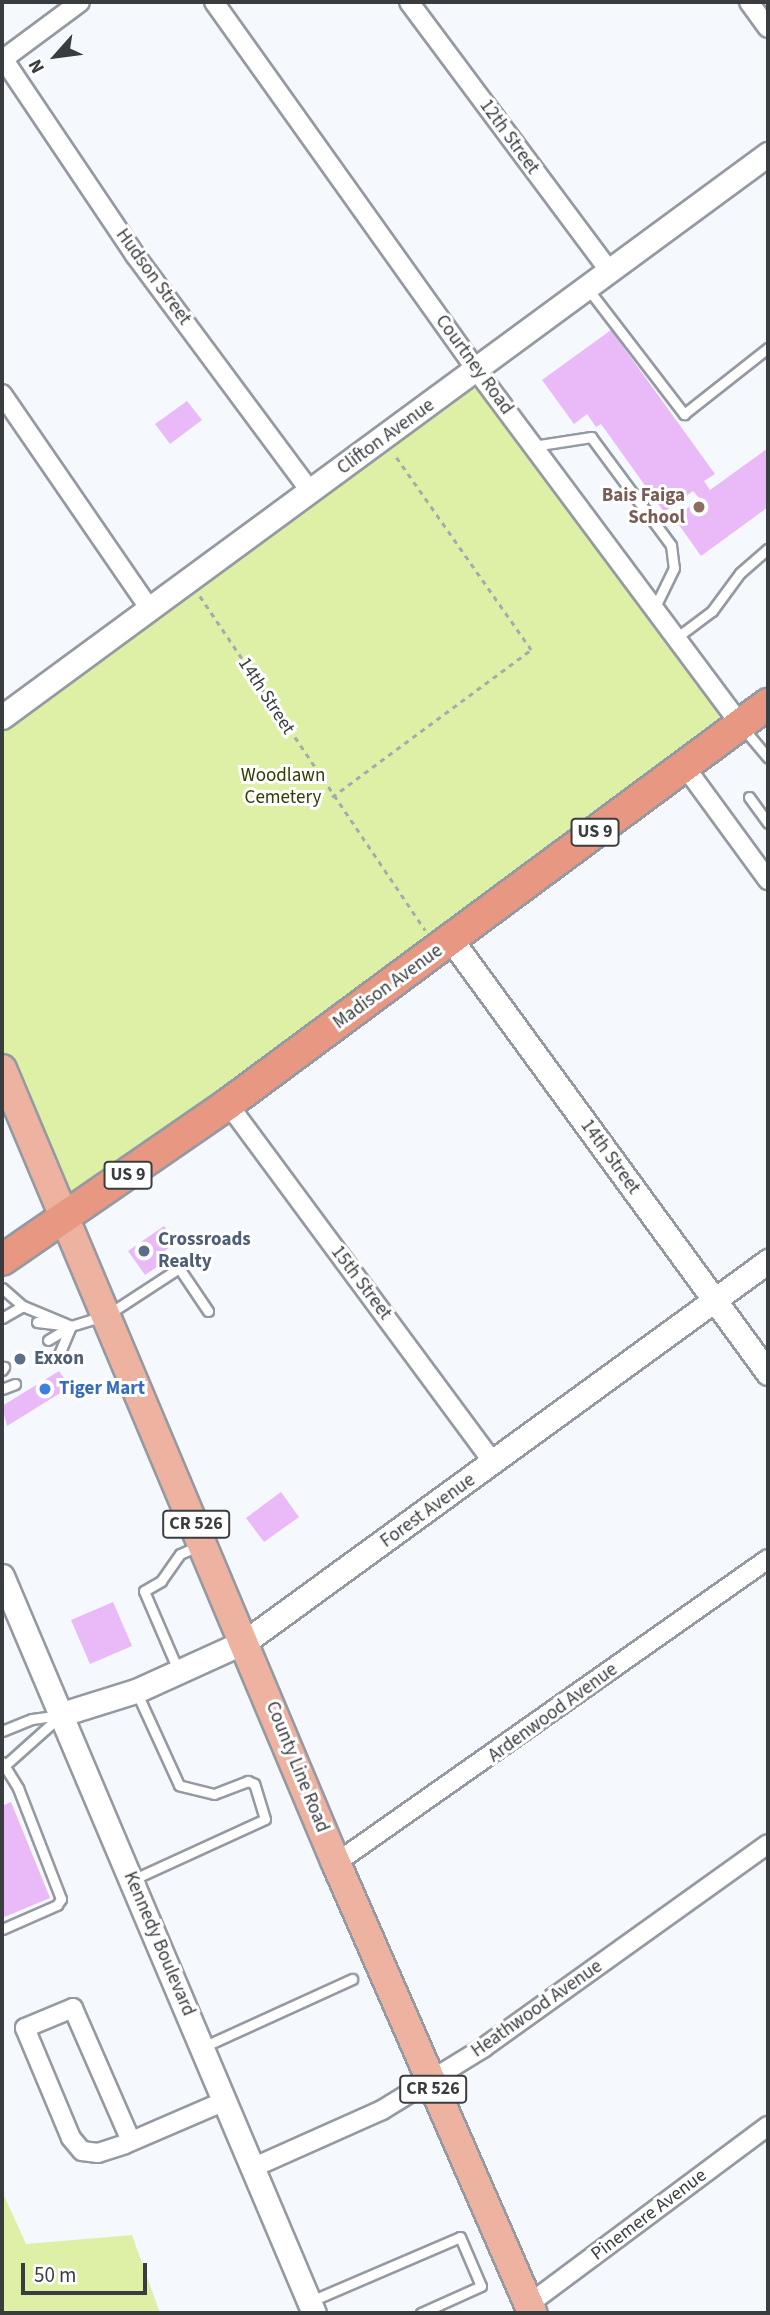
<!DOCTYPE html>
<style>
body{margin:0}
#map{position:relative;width:770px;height:2315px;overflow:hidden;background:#f5f9fe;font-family:"Source Sans 3",sans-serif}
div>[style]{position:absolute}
.green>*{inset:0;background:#def0a6}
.building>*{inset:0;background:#eabaf8}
.path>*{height:2.5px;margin-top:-1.25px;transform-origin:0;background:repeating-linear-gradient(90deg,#a7aaae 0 5px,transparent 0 10px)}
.roads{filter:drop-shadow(2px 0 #959aa2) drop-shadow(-2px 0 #959aa2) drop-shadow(0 2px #959aa2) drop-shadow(0 -2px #959aa2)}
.service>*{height:9px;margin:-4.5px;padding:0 4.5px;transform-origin:4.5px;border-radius:4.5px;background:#fff}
.minor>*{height:18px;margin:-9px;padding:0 9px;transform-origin:9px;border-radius:9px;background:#fff}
.tertiary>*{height:23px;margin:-11.5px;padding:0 11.5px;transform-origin:11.5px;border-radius:11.5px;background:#fff}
.primary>*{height:28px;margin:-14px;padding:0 14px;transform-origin:14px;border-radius:14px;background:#eeb2a1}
.trunk>*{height:30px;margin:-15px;padding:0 15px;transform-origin:15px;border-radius:15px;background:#e89882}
.dots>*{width:19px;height:19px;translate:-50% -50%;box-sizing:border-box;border:4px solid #fff;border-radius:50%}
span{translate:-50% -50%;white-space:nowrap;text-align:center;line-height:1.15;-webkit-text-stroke:6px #fff;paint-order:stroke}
.shield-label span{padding:2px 5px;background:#fff;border:2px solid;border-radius:5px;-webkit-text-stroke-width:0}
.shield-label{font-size:18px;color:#3a3d40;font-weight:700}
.street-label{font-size:19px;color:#3a3d40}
.education-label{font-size:19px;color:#785e54;font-weight:700}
.right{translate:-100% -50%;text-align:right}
.park-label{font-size:19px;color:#323c03}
.service-label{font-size:19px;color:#4e5e75;font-weight:700}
.left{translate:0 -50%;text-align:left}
.shop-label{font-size:19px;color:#366cbe;font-weight:700}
.frame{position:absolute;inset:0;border:4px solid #3a3d40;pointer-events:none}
.north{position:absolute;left:21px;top:21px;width:70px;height:70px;-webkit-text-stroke:5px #fff;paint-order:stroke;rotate:242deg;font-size:19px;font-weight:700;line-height:28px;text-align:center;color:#3a3d40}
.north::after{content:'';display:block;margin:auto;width:24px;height:32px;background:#3a3d40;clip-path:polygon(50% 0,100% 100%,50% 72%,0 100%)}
.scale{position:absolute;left:21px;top:2263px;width:126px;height:32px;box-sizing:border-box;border:4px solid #3a3d40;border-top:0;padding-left:9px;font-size:21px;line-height:24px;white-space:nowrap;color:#3a3d40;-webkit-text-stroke:5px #fff;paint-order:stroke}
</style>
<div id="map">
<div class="green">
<div style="clip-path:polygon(477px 371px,740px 724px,65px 1219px,2px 1069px,2px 717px)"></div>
<div style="clip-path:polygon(2px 2191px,26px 2244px,132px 2235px,160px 2313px,2px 2313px)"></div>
</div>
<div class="building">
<div style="clip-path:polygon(611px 330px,715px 474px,704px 481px,710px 490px,768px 448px,768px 507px,701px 556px,674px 518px,700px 499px,693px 491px,664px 512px,601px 424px,596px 427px,587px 414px,574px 424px,542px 380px)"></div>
<div style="clip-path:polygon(187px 401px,202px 420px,170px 444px,155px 424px)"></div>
<div style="clip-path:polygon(164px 1226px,176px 1243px,162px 1253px,167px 1260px,145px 1275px,128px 1251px)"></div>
<div style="clip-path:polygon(59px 1371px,70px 1387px,7px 1426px,2px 1406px)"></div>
<div style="clip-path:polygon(281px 1492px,299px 1517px,264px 1542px,246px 1518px)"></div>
<div style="clip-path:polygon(113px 1602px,132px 1646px,90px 1664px,71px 1620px)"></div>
<div style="clip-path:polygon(11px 1802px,50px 1898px,2px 1918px,2px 1806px)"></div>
</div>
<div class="path">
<div style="left:200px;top:596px;width:403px;rotate:56deg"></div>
<div style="left:332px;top:797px;width:247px;rotate:-36.5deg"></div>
<div style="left:531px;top:650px;width:239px;rotate:-125deg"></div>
</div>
<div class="roads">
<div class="service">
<div style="left:588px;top:289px;width:158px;rotate:52.5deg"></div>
<div style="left:684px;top:414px;width:107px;rotate:-38.2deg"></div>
<div style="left:533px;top:446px;width:59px;rotate:-8.8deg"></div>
<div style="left:591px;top:437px;width:134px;rotate:53.5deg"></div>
<div style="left:671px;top:545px;width:23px;rotate:83deg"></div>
<div style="left:674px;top:568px;width:46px;rotate:116deg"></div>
<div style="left:676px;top:638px;width:45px;rotate:-36.9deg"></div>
<div style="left:712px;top:611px;width:47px;rotate:-53.6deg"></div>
<div style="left:740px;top:573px;width:37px;rotate:-41deg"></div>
<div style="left:743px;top:728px;width:39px;rotate:50deg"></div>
<div style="left:749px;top:797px;width:32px;rotate:54deg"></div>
<div style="left:2px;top:1288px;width:28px;rotate:41deg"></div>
<div style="left:23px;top:1306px;width:52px;rotate:22.6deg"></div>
<div style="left:2px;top:1318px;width:24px;rotate:-30deg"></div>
<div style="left:37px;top:1322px;width:34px;rotate:7deg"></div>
<div style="left:71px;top:1326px;width:33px;rotate:113deg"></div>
<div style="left:48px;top:1340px;width:27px;rotate:-31deg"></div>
<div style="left:71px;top:1326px;width:38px;rotate:-17deg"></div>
<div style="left:107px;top:1315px;width:86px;rotate:-33.1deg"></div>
<div style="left:179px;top:1268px;width:52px;rotate:56deg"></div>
<div style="left:2px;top:1370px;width:4px;rotate:-56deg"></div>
<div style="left:2px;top:1389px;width:14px;rotate:-21deg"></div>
<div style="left:178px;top:1670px;width:86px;rotate:-113.3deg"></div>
<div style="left:144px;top:1591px;width:20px;rotate:-30deg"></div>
<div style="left:161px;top:1581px;width:33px;rotate:-55deg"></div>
<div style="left:180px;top:1554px;width:22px;rotate:-24deg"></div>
<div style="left:2px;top:1731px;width:32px;rotate:-22deg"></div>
<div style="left:32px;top:1719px;width:28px;rotate:-8deg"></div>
<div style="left:2px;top:1762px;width:31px;rotate:58deg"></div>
<div style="left:18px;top:1788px;width:119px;rotate:68.8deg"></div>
<div style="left:61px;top:1899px;width:7px;rotate:124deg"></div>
<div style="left:57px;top:1905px;width:60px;rotate:156.4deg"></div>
<div style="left:2px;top:1768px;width:76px;rotate:-41.8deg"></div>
<div style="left:132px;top:1880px;width:146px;rotate:-24.6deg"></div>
<div style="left:265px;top:1819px;width:37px;rotate:-107deg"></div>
<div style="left:254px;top:1784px;width:7px;rotate:-153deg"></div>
<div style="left:248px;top:1781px;width:36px;rotate:159deg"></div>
<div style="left:214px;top:1794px;width:36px;rotate:-166deg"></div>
<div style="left:179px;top:1785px;width:103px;rotate:-114.6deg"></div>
<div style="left:203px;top:2047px;width:164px;rotate:-24.5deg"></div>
<div style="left:311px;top:2301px;width:162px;rotate:-23.2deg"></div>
<div style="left:460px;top:2237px;width:53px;rotate:66.8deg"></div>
<div style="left:481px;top:2286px;width:66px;rotate:155.8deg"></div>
</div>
<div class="minor">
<div style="left:214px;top:2px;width:453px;rotate:54.5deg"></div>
<div style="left:477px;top:371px;width:440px;rotate:53.3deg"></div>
<div style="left:409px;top:2px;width:337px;rotate:53.3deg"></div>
<div style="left:749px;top:2px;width:32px;rotate:54deg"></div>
<div style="left:2px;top:57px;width:239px;rotate:56.1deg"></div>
<div style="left:135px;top:255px;width:295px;rotate:53.4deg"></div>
<div style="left:2px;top:60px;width:97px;rotate:-36.6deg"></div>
<div style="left:2px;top:394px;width:260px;rotate:55.5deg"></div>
<div style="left:683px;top:764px;width:144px;rotate:53.8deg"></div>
<div style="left:228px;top:1104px;width:447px;rotate:53.5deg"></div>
<div style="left:336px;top:1863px;width:528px;rotate:-35.13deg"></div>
<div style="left:131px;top:2141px;width:145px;rotate:-113.6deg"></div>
<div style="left:73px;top:2008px;width:52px;rotate:157.4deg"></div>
<div style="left:25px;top:2028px;width:119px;rotate:67.3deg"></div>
<div style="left:71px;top:2138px;width:17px;rotate:50deg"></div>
<div style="left:82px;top:2151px;width:16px;rotate:7deg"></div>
<div style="left:98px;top:2153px;width:28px;rotate:-18deg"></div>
<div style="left:125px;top:2144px;width:109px;rotate:-23.3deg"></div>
<div style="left:252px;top:2168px;width:142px;rotate:-24deg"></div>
<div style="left:382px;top:2110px;width:119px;rotate:-31.5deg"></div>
<div style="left:483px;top:2048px;width:350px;rotate:-35.6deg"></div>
<div style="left:529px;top:2304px;width:298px;rotate:-36.7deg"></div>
</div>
<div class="tertiary">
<div style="left:2px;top:717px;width:951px;rotate:-36.32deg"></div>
<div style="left:452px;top:941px;width:535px;rotate:53.82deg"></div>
<div style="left:2px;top:1576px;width:800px;rotate:67.06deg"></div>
<div style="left:62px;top:1714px;width:77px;rotate:-17.3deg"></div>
<div style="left:136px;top:1691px;width:121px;rotate:-24.4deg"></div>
<div style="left:246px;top:1641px;width:646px;rotate:-36.05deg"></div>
</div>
<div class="primary">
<div style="left:2px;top:1069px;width:861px;rotate:67.19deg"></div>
<div style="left:336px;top:1863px;width:491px;rotate:66.4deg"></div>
</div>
<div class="trunk">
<div style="left:2px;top:1260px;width:275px;rotate:-34.6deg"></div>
<div style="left:228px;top:1104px;width:672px;rotate:-36.53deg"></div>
</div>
</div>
<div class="dots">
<div style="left:699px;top:507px;background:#8d6e63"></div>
<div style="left:144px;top:1251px;background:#5c6f8a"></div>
<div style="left:20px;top:1359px;background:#5c6f8a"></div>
<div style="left:45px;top:1389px;background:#3f7fe0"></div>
</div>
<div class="shield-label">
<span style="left:595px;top:832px">US 9</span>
<span style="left:128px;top:1175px">US 9</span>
<span style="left:196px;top:1524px">CR 526</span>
<span style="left:433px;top:2089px">CR 526</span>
</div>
<div class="street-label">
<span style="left:509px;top:137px;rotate:54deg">12th Street</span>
<span style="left:153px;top:277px;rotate:54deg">Hudson Street</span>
<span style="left:474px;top:365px;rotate:54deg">Courtney Road</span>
<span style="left:386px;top:437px;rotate:-36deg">Clifton Avenue</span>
<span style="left:266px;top:696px;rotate:57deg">14th Street</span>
<span style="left:388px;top:987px;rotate:-36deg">Madison Avenue</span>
<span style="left:610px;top:1157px;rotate:54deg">14th Street</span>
<span style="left:361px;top:1283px;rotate:53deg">15th Street</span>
<span style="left:428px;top:1511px;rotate:-36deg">Forest Avenue</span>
<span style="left:553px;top:1713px;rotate:-36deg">Ardenwood Avenue</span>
<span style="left:297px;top:1767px;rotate:68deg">County Line Road</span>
<span style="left:159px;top:1944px;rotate:67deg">Kennedy Boulevard</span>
<span style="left:537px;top:2009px;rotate:-35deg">Heathwood Avenue</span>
<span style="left:649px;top:2215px;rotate:-37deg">Pinemere Avenue</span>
</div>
<div class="education-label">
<span class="right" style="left:685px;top:507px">Bais Faiga<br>School</span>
</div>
<div class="park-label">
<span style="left:283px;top:787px">Woodlawn<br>Cemetery</span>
</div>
<div class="service-label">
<span class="left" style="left:158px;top:1251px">Crossroads<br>Realty</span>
<span class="left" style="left:34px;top:1359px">Exxon</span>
</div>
<div class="shop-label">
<span class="left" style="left:59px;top:1389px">Tiger Mart</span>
</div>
<div class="frame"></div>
<div class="north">N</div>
<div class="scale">50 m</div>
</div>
